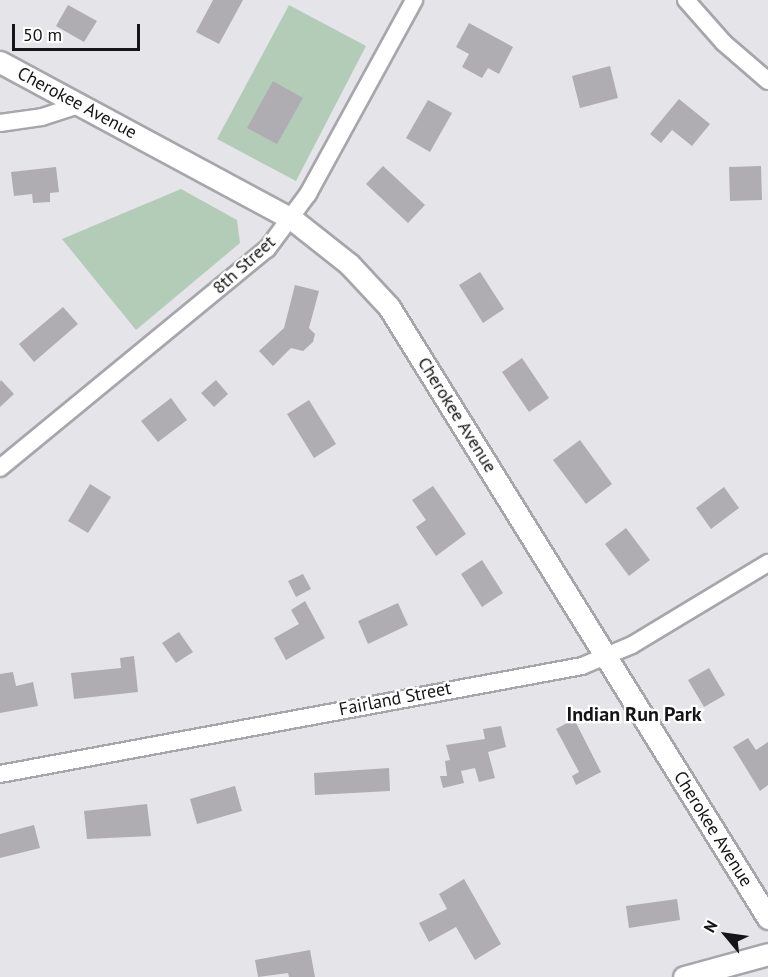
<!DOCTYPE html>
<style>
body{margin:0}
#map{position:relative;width:768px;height:977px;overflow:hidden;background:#e4e4e9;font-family:"PT Sans",sans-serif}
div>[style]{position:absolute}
.green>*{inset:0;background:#b3ccb7}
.building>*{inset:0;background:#afadb2}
.roads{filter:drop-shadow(2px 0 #a6a6ab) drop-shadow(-2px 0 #a6a6ab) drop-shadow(0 2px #a6a6ab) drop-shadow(0 -2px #a6a6ab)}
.minor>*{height:16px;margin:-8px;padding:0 8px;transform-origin:8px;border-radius:8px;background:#fff}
.tertiary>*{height:21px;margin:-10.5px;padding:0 10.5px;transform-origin:10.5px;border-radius:10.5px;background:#fff}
span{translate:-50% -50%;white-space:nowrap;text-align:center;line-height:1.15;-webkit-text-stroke:4.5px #fff;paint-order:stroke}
.street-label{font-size:18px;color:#151517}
.neighbourhood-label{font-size:20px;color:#151517;font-weight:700}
.north{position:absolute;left:696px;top:905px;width:60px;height:60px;-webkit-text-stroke:4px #fff;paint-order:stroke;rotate:299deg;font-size:16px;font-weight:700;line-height:24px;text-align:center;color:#151517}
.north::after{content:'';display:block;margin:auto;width:21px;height:27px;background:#151517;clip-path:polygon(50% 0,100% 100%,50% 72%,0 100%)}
.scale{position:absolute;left:12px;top:24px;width:128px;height:27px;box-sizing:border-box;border:3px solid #151517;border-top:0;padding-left:8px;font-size:18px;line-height:21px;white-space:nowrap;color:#151517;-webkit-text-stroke:4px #fff;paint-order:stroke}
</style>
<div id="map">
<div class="green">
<div style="clip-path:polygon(289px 5px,366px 46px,296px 181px,217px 139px)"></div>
<div style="clip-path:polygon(181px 189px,237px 220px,240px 243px,136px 330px,62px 239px)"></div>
</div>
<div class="building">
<div style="clip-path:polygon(213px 0,243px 0,219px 44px,196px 32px)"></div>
<div style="clip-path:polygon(68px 5px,97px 21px,84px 42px,56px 26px)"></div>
<div style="clip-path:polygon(469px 23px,513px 47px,499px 74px,488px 68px,482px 78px,462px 67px,469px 54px,456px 47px)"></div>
<div style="clip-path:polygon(610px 66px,618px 98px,580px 108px,572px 76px)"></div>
<div style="clip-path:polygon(273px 81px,303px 98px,277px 144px,247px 128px)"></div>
<div style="clip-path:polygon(679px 99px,710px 124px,692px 146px,672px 130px,661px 143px,650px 134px)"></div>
<div style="clip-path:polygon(428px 100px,452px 113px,430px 152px,406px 138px)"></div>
<div style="clip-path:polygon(383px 166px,425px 205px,408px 223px,366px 184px)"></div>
<div style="clip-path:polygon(761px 166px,762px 200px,730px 201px,729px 167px)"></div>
<div style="clip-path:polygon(56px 167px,59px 192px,50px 193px,50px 202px,33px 203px,32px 194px,14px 196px,11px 172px)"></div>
<div style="clip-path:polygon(480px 272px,504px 309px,483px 323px,459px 285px)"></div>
<div style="clip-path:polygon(295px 285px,319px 291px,309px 328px,315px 334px,313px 342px,303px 351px,291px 348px,273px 366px,259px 351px,284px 328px)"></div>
<div style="clip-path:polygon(63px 307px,78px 324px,34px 362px,19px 344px)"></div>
<div style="clip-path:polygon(522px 358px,549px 398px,529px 412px,502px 372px)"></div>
<div style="clip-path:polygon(1px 380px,14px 394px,0 407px,0 382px)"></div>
<div style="clip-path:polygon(216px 380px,228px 394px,214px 407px,201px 393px)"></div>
<div style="clip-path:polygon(171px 398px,187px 420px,158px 442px,141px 421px)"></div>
<div style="clip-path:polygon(309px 400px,336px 444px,314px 458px,287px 414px)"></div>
<div style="clip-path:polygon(580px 440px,612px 484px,586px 504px,553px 460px)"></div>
<div style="clip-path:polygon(90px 484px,111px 497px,88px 533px,68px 521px)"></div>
<div style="clip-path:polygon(433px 486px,466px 534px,436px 556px,416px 527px,426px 520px,412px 500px)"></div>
<div style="clip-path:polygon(724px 487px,739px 508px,711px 529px,696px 508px)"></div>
<div style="clip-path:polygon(626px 528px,650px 560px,629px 576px,605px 544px)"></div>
<div style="clip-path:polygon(482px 560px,503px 593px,482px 607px,461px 574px)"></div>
<div style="clip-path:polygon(303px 574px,311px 589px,296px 597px,288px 581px)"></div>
<div style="clip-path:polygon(305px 601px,325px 638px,286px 660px,274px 638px,299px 624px,291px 610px)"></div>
<div style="clip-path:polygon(398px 603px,408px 625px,368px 644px,358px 621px)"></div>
<div style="clip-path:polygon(179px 632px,193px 652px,176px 663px,162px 643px)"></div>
<div style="clip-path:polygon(134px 656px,138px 692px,74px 699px,71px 673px,121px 668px,120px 658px)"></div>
<div style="clip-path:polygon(709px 668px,725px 695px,704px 707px,688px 680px)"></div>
<div style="clip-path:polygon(13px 672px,16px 686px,33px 682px,38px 706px,0 713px,0 674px)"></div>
<div style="clip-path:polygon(574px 719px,601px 772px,576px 785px,572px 776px,579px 772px,556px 729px)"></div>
<div style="clip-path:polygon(501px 726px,506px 747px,488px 752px,495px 778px,479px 782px,475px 768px,461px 771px,464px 783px,443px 788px,440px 776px,447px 776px,445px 761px,450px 760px,446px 745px,485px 739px,483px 729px)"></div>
<div style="clip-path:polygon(748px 738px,756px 750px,768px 742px,768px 785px,760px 791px,733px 747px)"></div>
<div style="clip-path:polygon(389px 768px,390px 791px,315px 795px,314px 773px)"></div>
<div style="clip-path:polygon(235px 786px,242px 811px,197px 824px,190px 799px)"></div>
<div style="clip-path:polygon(147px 804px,151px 836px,87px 839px,84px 811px)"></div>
<div style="clip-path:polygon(34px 825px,40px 848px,0 858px,0 834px)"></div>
<div style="clip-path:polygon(464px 879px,501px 944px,475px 960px,456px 927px,429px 942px,419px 923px,447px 909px,439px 894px)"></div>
<div style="clip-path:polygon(677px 899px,680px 920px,629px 928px,626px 906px)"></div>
<div style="clip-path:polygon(310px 950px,315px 977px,289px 977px,288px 973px,258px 977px,255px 960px)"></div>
</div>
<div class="roads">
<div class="minor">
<div style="left:686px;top:0;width:57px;rotate:48.5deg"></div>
<div style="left:724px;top:43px;width:58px;rotate:40.8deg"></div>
<div style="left:0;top:123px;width:42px;rotate:-8.1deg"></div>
<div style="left:42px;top:117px;width:40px;rotate:-18deg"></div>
<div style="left:0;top:468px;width:345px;rotate:-39.4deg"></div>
<div style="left:267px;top:249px;width:69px;rotate:-53.3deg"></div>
<div style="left:308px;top:194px;width:221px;rotate:-61.3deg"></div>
<div style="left:0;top:774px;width:592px;rotate:-10.51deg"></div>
<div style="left:582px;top:666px;width:54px;rotate:-22.8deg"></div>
<div style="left:632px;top:645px;width:159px;rotate:-31.1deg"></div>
</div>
<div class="tertiary">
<div style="left:0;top:62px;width:332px;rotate:28.3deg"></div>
<div style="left:292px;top:219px;width:73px;rotate:38.3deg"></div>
<div style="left:349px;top:264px;width:59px;rotate:47.1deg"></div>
<div style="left:389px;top:307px;width:719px;rotate:58.19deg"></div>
<div style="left:684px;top:977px;width:87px;rotate:-15.3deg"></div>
</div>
</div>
<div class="street-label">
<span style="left:77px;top:103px;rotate:28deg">Cherokee Avenue</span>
<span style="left:244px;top:265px;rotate:-42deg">8th Street</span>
<span style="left:457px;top:415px;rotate:58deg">Cherokee Avenue</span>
<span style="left:395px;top:699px;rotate:-11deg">Fairland Street</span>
<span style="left:713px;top:829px;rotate:58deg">Cherokee Avenue</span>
</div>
<div class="neighbourhood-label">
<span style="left:634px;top:714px">Indian Run Park</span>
</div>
<div class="north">N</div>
<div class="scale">50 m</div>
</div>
